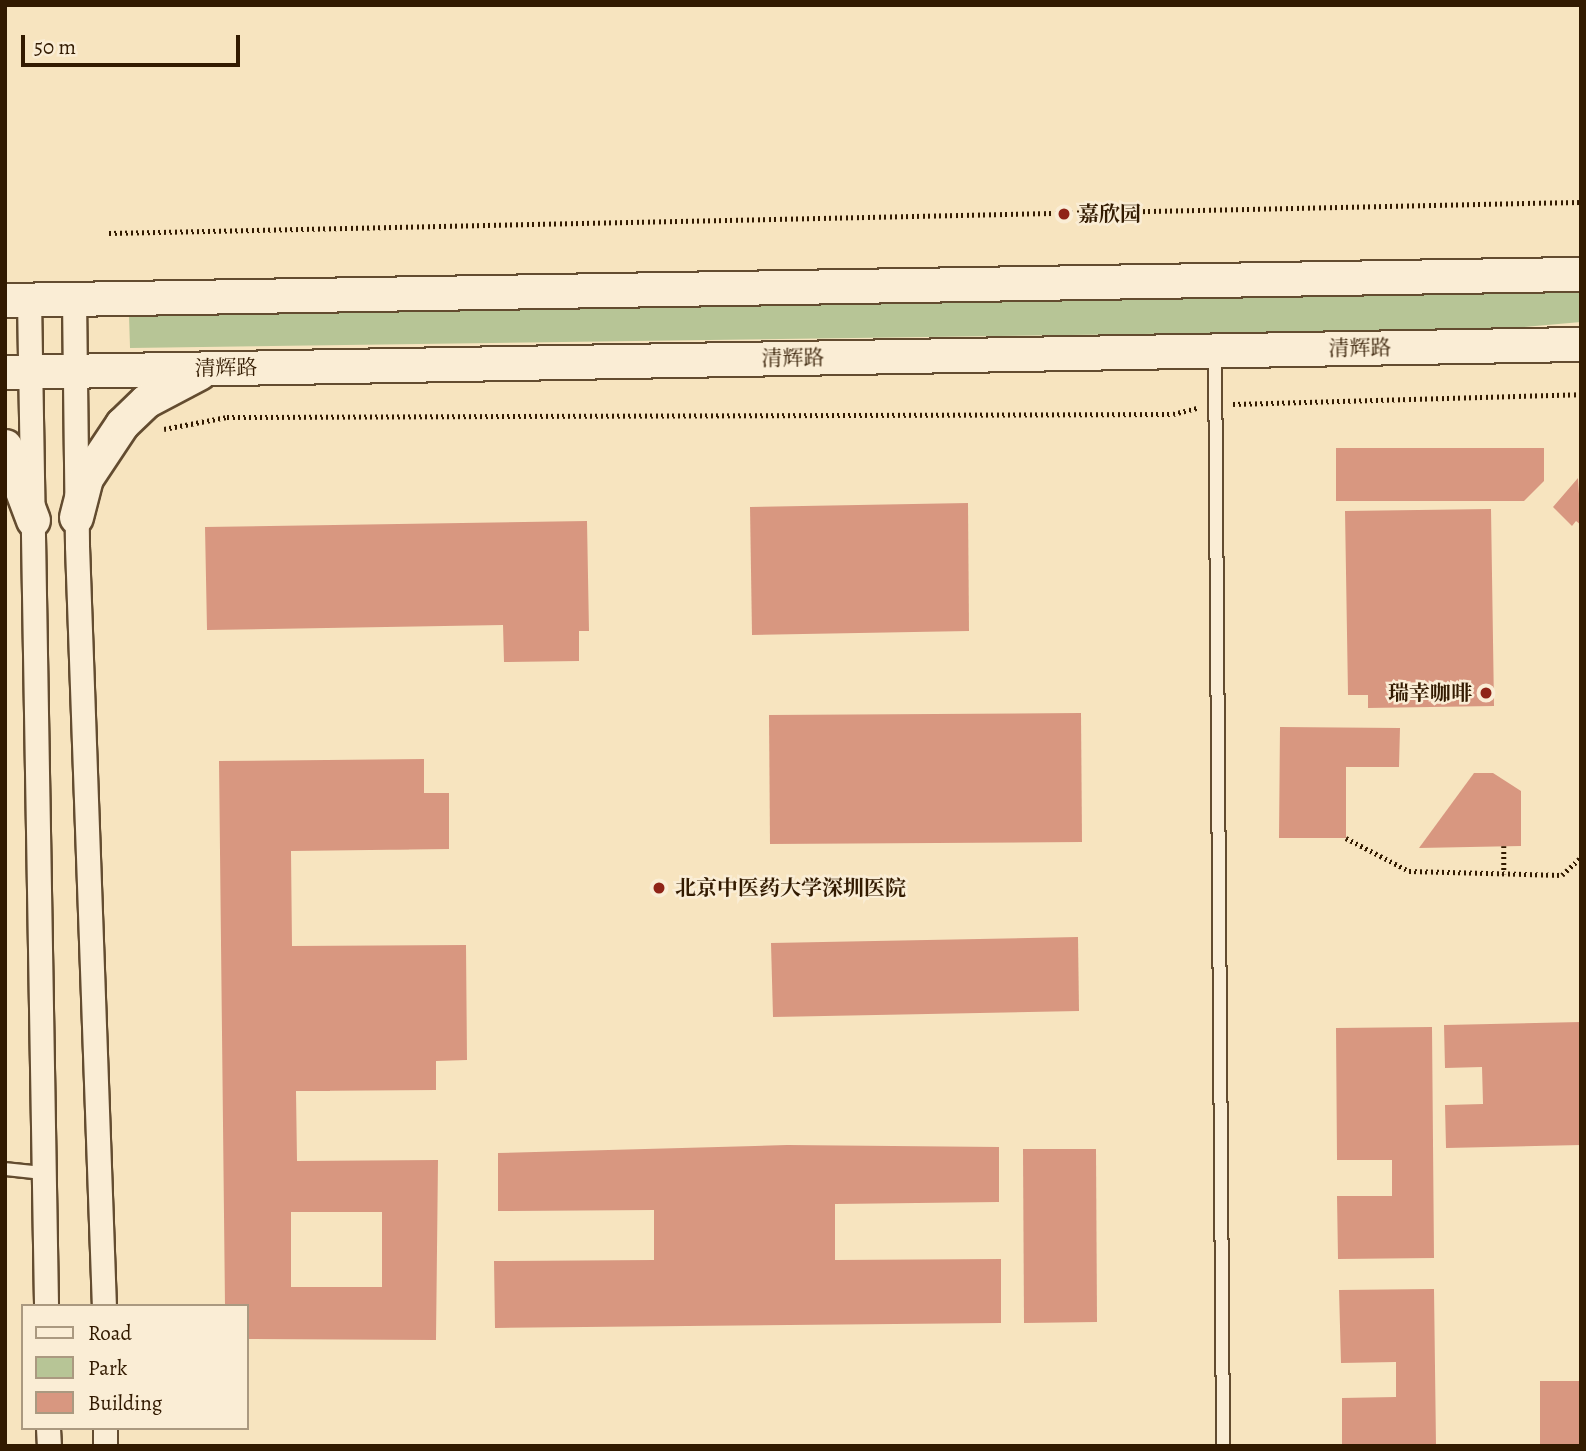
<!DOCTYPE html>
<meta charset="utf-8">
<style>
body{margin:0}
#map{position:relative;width:1586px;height:1451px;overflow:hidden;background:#f7e4bf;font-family:Alegreya,"Noto Serif SC",serif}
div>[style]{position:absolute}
.green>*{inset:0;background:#b7c596}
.building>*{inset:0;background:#d89780}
.path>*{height:4.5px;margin-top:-2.25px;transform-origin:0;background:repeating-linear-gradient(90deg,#321a00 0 2px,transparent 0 5.5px)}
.roads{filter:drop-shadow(2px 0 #634c30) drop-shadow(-2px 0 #634c30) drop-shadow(0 2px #634c30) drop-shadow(0 -2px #634c30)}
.lane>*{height:12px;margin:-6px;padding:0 6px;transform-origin:6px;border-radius:6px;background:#faedd5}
.street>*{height:23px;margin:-11.5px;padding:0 11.5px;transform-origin:11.5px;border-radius:11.5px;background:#faedd5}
.secondary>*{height:33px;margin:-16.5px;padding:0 16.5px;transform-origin:16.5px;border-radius:16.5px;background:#faedd5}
.dots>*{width:19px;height:19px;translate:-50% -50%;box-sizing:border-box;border:4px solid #faedd5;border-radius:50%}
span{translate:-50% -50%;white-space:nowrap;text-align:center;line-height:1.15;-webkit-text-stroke:5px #faedd5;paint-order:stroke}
.poi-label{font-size:21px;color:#321a00;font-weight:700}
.left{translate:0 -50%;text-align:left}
.right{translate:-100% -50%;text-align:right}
.street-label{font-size:21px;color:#321a00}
.frame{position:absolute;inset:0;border:7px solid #321a00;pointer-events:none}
.legend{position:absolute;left:21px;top:1304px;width:228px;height:126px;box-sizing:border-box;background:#faedd5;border:2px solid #aa9980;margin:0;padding:9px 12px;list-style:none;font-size:21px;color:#321a00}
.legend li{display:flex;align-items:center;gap:14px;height:35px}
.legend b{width:35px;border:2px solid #aa9980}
.scale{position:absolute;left:21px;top:35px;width:219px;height:32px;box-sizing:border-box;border:4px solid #321a00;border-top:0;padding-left:9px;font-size:21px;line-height:24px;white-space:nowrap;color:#321a00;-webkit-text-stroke:5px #faedd5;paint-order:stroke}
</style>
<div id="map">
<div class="green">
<div style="clip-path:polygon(1581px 288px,1581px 322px,1503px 329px,130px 348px,129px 316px)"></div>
</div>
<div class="building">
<div style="clip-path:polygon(1336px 448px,1544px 448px,1544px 481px,1524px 501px,1336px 501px)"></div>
<div style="clip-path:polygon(1578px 478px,1581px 525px,1576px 521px,1572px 526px,1553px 507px)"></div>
<div style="clip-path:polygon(968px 503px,969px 631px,752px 635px,750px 507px)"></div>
<div style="clip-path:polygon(1491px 509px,1494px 706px,1368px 708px,1368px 695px,1348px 695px,1345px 511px)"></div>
<div style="clip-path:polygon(587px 521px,589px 631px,579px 631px,579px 661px,504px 662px,503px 625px,207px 630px,205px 527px)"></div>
<div style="clip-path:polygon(1081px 713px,1082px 842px,770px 844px,769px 715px)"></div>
<div style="clip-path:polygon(1280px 727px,1400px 728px,1399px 767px,1346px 767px,1346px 838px,1279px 838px)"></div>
<div style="clip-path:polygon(evenodd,424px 759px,424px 793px,449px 793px,449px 849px,291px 851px,292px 946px,466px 945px,467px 1060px,436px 1061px,436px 1090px,296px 1091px,297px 1161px,438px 1160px,436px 1340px,247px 1339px,247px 1306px,225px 1306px,219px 761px,424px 759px,291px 1212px,382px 1212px,382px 1287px,291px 1287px,291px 1212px)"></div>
<div style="clip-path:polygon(1474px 773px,1493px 773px,1521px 791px,1521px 846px,1419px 848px)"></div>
<div style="clip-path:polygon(1078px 937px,1079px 1011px,773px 1017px,771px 943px)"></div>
<div style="clip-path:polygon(1581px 1022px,1581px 1145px,1446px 1148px,1445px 1105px,1483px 1104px,1482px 1067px,1445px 1068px,1444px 1025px)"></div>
<div style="clip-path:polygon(1432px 1027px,1434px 1258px,1338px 1259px,1337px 1196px,1392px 1196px,1392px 1160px,1337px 1160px,1336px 1028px)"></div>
<div style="clip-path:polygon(787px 1145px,999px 1147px,999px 1202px,835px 1204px,835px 1260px,1001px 1259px,1001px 1323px,495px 1328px,494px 1261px,654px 1260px,654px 1210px,498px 1211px,498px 1153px)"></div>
<div style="clip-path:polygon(1023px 1149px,1096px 1149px,1097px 1322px,1024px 1323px)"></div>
<div style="clip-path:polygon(1434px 1289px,1436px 1446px,1342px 1446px,1342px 1398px,1396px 1397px,1396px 1362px,1341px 1363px,1339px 1290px)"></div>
<div style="clip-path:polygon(1540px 1381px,1581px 1381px,1581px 1446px,1540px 1446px)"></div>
</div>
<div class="path">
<div style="left:109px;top:233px;width:1472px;rotate:-1.21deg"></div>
<div style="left:1233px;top:404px;width:348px;rotate:-1.6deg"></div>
<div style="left:164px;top:429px;width:64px;rotate:-10.8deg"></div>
<div style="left:227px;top:417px;width:946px;rotate:-0.18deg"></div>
<div style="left:1173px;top:414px;width:25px;rotate:-14deg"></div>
<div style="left:1346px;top:838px;width:71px;rotate:27.6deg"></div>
<div style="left:1409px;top:871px;width:153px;rotate:1.5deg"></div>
<div style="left:1562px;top:875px;width:26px;rotate:-43deg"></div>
<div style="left:1504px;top:846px;width:28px;rotate:90deg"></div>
</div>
<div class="roads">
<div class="lane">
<div style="left:1215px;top:351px;width:1095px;rotate:89.58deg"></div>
<div style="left:5px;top:1169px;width:39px;rotate:6deg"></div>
</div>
<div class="street">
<div style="left:74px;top:298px;width:248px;rotate:89.3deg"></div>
<div style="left:77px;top:546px;width:760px;rotate:87.97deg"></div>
<div style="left:29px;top:299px;width:1007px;rotate:89.03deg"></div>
<div style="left:48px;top:1428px;width:18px;rotate:87deg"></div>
<div style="left:105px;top:1428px;width:18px;rotate:90deg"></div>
</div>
<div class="secondary">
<div style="left:5px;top:300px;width:1576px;rotate:-0.95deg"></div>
<div style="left:5px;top:372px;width:1576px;rotate:-1.02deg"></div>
<div style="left:5px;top:446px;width:79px;rotate:69.3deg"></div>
<div style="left:76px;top:517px;width:40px;rotate:-75.6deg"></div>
<div style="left:86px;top:478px;width:65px;rotate:-56.3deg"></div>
<div style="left:122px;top:424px;width:33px;rotate:-44deg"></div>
<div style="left:146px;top:401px;width:60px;rotate:-27.8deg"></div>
</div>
</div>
<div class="dots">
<div style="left:1064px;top:214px;background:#8f2418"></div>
<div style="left:1486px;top:693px;background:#8f2418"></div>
<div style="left:659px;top:888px;background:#8f2418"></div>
</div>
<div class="poi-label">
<span class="left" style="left:1078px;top:214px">嘉欣园</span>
<span class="right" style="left:1472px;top:693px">瑞幸咖啡</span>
<span class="left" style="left:675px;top:888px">北京中医药大学深圳医院</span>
</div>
<div class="street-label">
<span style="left:1360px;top:348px;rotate:-1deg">清辉路</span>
<span style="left:793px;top:358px;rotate:-1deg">清辉路</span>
<span style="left:226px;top:368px;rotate:-1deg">清辉路</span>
</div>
<div class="frame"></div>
<ul class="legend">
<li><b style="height:9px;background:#faedd5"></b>Road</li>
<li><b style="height:19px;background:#b7c596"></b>Park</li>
<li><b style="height:19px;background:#d89780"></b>Building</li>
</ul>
<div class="scale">50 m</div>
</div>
